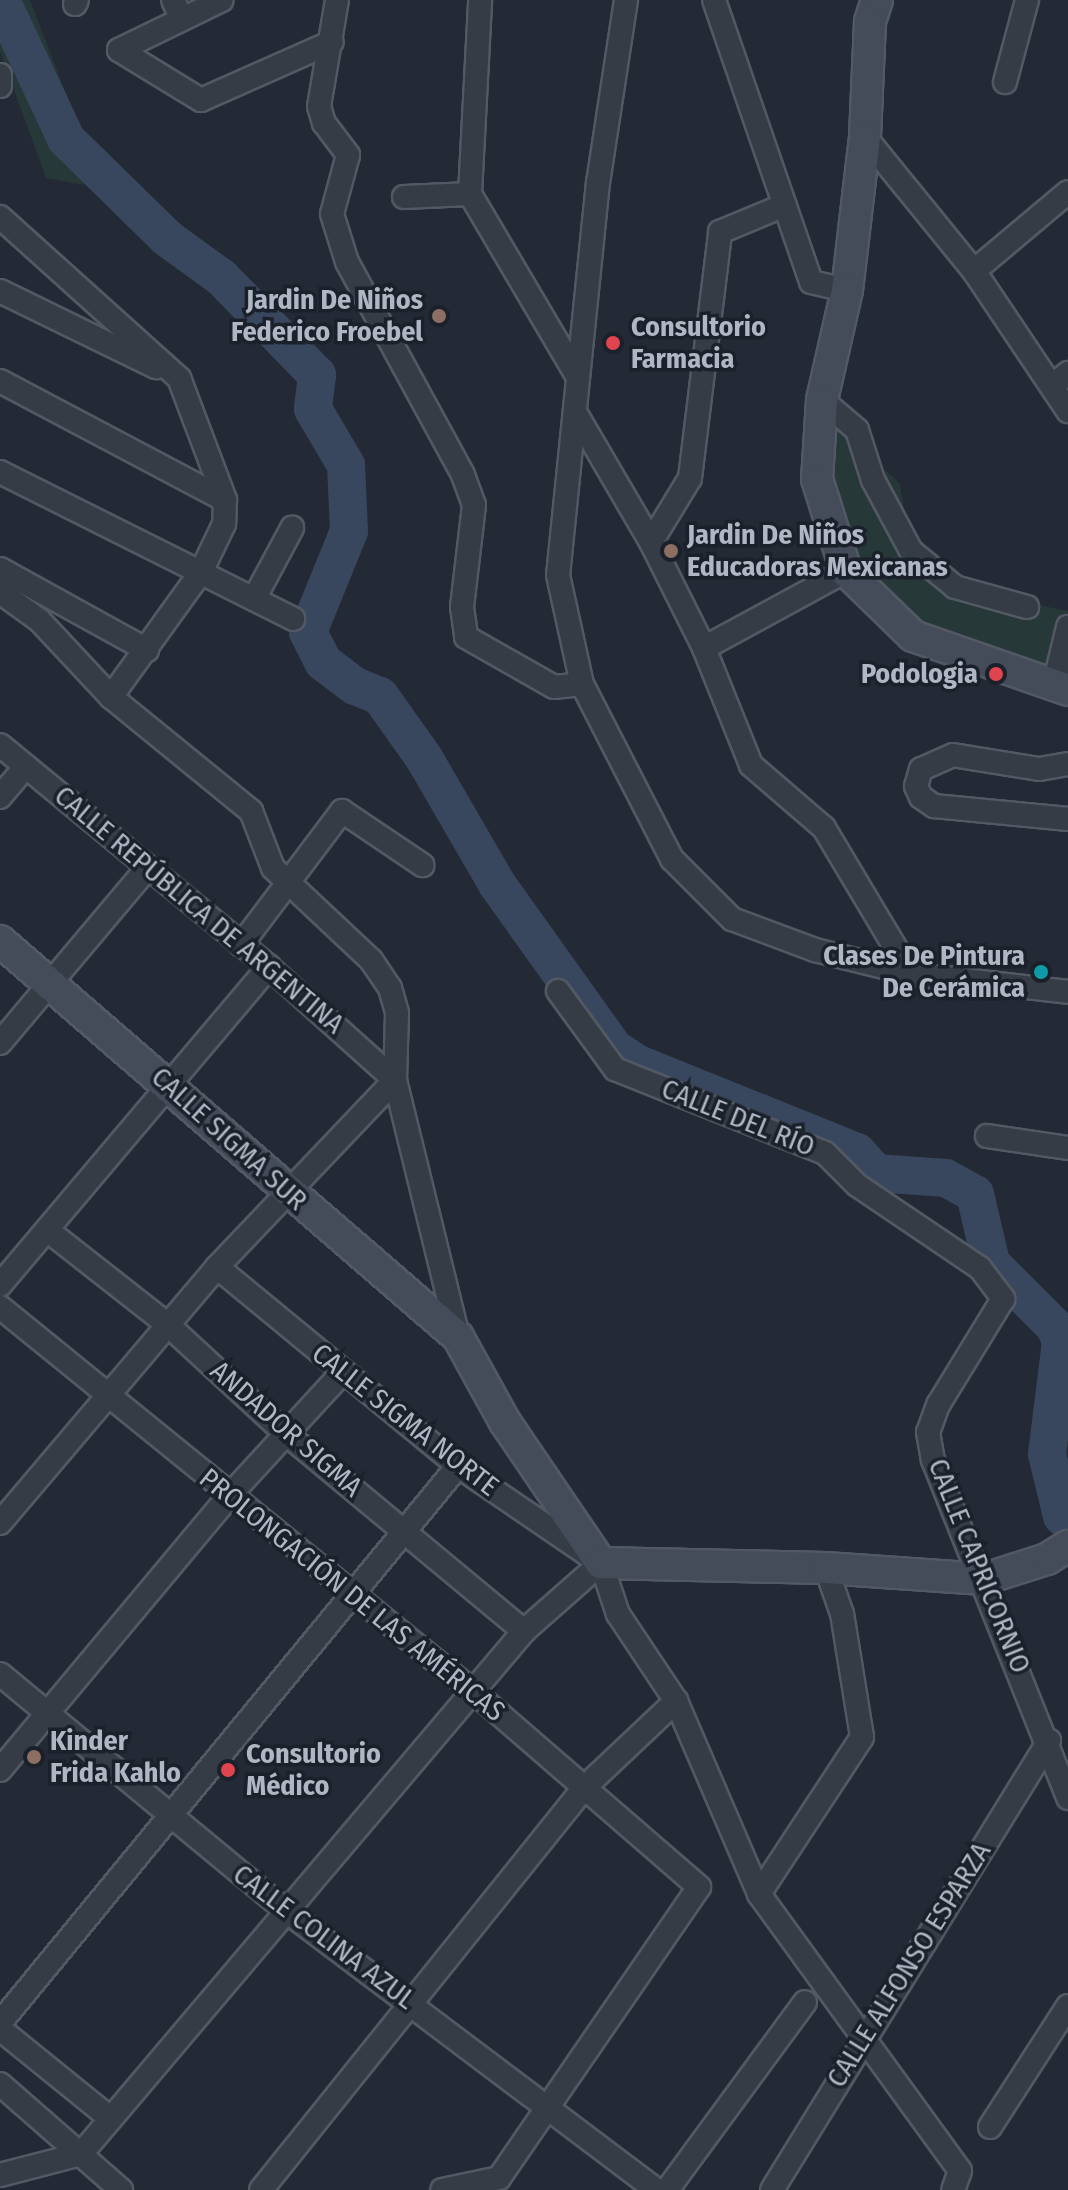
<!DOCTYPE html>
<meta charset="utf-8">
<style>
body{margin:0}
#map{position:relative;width:1068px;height:2190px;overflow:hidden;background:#232a36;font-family:"Fira Sans Condensed",sans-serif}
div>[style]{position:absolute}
.green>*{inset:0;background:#273839}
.river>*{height:38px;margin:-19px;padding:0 19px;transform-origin:19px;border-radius:19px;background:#39475e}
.roads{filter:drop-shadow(2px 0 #535964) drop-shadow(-2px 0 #535964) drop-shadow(0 2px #535964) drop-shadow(0 -2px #535964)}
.minor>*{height:22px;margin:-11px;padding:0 11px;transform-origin:11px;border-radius:11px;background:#363c46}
.secondary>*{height:30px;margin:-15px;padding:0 15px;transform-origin:15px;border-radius:15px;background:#444b59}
.dots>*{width:22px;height:22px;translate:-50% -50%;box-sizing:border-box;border:4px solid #1b212b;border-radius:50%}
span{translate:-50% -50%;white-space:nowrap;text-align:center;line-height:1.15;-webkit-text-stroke:7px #1b212b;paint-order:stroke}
.poi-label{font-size:28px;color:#b0b6c3;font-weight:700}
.right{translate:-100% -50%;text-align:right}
.left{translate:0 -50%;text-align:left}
.street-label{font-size:28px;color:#b0b6c3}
</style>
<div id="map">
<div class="green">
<div style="clip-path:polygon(0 0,30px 0,102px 188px,46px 178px,0 51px)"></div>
<div style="clip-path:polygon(835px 423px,900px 484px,906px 521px,924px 554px,973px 592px,1068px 611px,1052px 681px,902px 621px,860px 562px,821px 482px)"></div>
</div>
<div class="river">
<div style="left:1px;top:0;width:153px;rotate:64.9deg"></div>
<div style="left:66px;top:139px;width:141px;rotate:44.4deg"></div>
<div style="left:167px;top:238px;width:68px;rotate:36deg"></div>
<div style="left:222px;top:278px;width:136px;rotate:45.6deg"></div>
<div style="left:317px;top:375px;width:34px;rotate:97deg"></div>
<div style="left:313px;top:409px;width:65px;rotate:59.5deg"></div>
<div style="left:346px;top:465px;width:66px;rotate:87.4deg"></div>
<div style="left:349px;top:531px;width:109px;rotate:112.1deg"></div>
<div style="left:308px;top:632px;width:34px;rotate:63deg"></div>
<div style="left:323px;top:662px;width:40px;rotate:37deg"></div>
<div style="left:355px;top:686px;width:27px;rotate:22deg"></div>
<div style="left:380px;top:696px;width:76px;rotate:54.6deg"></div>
<div style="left:424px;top:758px;width:146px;rotate:59.9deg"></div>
<div style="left:497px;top:884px;width:201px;rotate:54.5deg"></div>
<div style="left:614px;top:1048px;width:29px;rotate:34deg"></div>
<div style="left:638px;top:1064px;width:236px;rotate:21.9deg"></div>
<div style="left:857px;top:1152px;width:28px;rotate:48deg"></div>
<div style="left:876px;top:1173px;width:70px;rotate:4.1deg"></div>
<div style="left:946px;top:1178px;width:33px;rotate:29deg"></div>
<div style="left:975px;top:1194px;width:71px;rotate:76.9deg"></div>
<div style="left:991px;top:1263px;width:91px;rotate:45deg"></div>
<div style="left:1055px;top:1327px;width:16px;rotate:68deg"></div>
<div style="left:1061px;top:1342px;width:113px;rotate:97.1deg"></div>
<div style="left:1047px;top:1454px;width:64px;rotate:76.4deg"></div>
<div style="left:1062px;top:1516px;width:8px;rotate:45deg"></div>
</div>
<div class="roads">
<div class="minor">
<div style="left:173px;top:0;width:21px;rotate:65deg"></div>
<div style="left:337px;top:0;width:108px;rotate:99.6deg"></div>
<div style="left:319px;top:106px;width:18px;rotate:74deg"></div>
<div style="left:324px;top:123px;width:40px;rotate:53deg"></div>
<div style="left:348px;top:155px;width:61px;rotate:105.2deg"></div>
<div style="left:332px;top:214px;width:50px;rotate:72.6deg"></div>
<div style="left:347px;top:262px;width:243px;rotate:61.4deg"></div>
<div style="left:463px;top:475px;width:32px;rotate:70deg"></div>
<div style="left:474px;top:505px;width:103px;rotate:96.7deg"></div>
<div style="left:462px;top:607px;width:30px;rotate:82deg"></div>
<div style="left:466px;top:637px;width:101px;rotate:29.6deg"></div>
<div style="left:554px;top:687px;width:28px;rotate:-6deg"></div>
<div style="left:626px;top:0;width:184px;rotate:98.7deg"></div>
<div style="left:598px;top:182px;width:395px;rotate:95.8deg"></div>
<div style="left:558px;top:575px;width:112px;rotate:77.6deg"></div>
<div style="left:582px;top:684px;width:197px;rotate:62.8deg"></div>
<div style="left:672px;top:859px;width:85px;rotate:45deg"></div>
<div style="left:732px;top:919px;width:89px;rotate:20.5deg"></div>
<div style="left:815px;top:950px;width:99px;rotate:14deg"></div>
<div style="left:911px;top:974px;width:158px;rotate:6.5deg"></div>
<div style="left:714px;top:0;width:298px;rotate:71deg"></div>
<div style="left:811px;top:282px;width:37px;rotate:13deg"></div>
<div style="left:75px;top:4px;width:4px;rotate:-63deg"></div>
<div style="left:119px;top:50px;width:96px;rotate:31.4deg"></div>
<div style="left:201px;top:100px;width:143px;rotate:-23.9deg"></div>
<div style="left:119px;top:50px;width:114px;rotate:-25.9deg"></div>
<div style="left:0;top:75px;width:11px;rotate:90deg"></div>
<div style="left:1005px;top:82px;width:85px;rotate:-75deg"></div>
<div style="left:865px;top:137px;width:173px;rotate:50.9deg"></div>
<div style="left:974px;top:271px;width:169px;rotate:56.1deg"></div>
<div style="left:470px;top:194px;width:212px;rotate:59.5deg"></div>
<div style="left:470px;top:194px;width:194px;rotate:-87deg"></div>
<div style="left:404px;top:197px;width:66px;rotate:-2.6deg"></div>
<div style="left:0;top:217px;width:241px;rotate:42deg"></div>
<div style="left:179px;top:378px;width:130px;rotate:69.3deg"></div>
<div style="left:225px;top:500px;width:24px;rotate:92deg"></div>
<div style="left:224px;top:524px;width:53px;rotate:115.6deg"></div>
<div style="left:201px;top:572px;width:154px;rotate:125.8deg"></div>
<div style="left:974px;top:271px;width:123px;rotate:-40deg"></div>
<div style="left:0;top:291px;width:174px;rotate:26deg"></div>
<div style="left:0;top:381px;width:255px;rotate:27.9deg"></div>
<div style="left:1052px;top:386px;width:21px;rotate:-39deg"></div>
<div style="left:822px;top:400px;width:46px;rotate:40.6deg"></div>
<div style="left:857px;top:430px;width:52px;rotate:72.3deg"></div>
<div style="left:873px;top:480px;width:81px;rotate:61.8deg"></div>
<div style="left:911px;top:551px;width:57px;rotate:39.3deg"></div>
<div style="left:955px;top:587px;width:75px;rotate:15.5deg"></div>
<div style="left:575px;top:412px;width:151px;rotate:59.7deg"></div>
<div style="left:651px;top:542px;width:119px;rotate:63.4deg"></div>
<div style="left:704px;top:648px;width:126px;rotate:68.1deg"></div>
<div style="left:751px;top:765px;width:96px;rotate:40.8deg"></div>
<div style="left:824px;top:828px;width:170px;rotate:59.2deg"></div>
<div style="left:0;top:472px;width:328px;rotate:26.6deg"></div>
<div style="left:651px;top:542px;width:75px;rotate:-58.6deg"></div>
<div style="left:690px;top:478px;width:248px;rotate:-83deg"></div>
<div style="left:720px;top:232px;width:70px;rotate:-22.6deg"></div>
<div style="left:0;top:569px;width:168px;rotate:28.9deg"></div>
<div style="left:0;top:592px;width:48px;rotate:35.7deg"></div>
<div style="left:39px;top:620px;width:105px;rotate:46.9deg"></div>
<div style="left:111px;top:697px;width:181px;rotate:39.2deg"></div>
<div style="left:251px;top:811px;width:61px;rotate:68.9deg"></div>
<div style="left:273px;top:868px;width:134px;rotate:43.2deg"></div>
<div style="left:371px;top:960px;width:34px;rotate:56deg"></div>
<div style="left:390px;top:988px;width:26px;rotate:74deg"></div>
<div style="left:397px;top:1013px;width:67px;rotate:91.7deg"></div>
<div style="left:395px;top:1080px;width:265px;rotate:76.2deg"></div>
<div style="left:254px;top:599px;width:81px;rotate:-61.8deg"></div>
<div style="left:704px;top:648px;width:162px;rotate:-28.5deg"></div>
<div style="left:1054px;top:685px;width:60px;rotate:-76.4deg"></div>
<div style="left:0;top:745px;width:349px;rotate:39.5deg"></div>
<div style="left:269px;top:967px;width:169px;rotate:41.9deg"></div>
<div style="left:1068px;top:764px;width:29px;rotate:170deg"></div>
<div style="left:1039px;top:769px;width:87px;rotate:-170.8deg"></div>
<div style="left:953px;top:755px;width:35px;rotate:156deg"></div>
<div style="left:921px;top:769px;width:18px;rotate:106deg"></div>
<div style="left:916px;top:786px;width:12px;rotate:66deg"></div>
<div style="left:921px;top:797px;width:16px;rotate:35deg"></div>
<div style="left:934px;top:806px;width:135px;rotate:5.5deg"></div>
<div style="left:0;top:797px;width:40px;rotate:-50deg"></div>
<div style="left:241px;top:945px;width:168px;rotate:-53deg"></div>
<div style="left:342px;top:811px;width:97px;rotate:34deg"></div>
<div style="left:558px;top:991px;width:97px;rotate:53.8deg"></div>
<div style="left:615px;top:1069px;width:226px;rotate:21.8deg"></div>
<div style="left:825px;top:1153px;width:45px;rotate:45deg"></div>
<div style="left:857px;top:1185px;width:148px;rotate:34deg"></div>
<div style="left:980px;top:1268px;width:39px;rotate:53deg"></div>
<div style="left:1003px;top:1299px;width:124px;rotate:121.5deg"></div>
<div style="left:938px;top:1405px;width:29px;rotate:110deg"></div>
<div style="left:928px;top:1432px;width:28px;rotate:80deg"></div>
<div style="left:933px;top:1460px;width:364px;rotate:68.2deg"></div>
<div style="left:0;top:1043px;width:230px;rotate:-49.9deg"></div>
<div style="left:987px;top:1136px;width:82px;rotate:8.4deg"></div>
<div style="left:47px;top:1230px;width:154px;rotate:38.1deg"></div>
<div style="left:168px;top:1325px;width:158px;rotate:42.7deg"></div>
<div style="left:284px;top:1432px;width:312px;rotate:39.7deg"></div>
<div style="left:217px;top:1267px;width:313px;rotate:39.5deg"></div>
<div style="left:458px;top:1466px;width:163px;rotate:34.3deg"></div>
<div style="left:0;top:1285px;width:417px;rotate:-49.8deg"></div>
<div style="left:0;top:1307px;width:611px;rotate:39.08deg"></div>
<div style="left:474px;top:1692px;width:298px;rotate:40.9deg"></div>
<div style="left:699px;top:1887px;width:353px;rotate:124.5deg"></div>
<div style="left:499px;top:2178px;width:58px;rotate:168.1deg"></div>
<div style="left:0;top:1523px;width:336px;rotate:-49.7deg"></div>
<div style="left:217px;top:1267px;width:258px;rotate:-46.4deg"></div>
<div style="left:601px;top:1563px;width:54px;rotate:71.6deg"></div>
<div style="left:618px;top:1614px;width:105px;rotate:56.3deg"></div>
<div style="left:676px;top:1701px;width:210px;rotate:66.7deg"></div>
<div style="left:759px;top:1894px;width:342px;rotate:54deg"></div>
<div style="left:960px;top:2171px;width:20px;rotate:110deg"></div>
<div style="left:0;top:1674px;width:371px;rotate:39.6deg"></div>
<div style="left:286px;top:1911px;width:463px;rotate:37deg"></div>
<div style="left:0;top:1770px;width:357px;rotate:-50.1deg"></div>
<div style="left:229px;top:1496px;width:167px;rotate:-47.4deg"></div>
<div style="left:759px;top:1894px;width:188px;rotate:-56.7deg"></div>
<div style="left:862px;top:1737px;width:125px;rotate:-99.2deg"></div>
<div style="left:842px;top:1614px;width:49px;rotate:-109.2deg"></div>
<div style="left:0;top:2023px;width:721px;rotate:-50.57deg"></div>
<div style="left:0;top:2029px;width:141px;rotate:39deg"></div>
<div style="left:0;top:2084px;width:161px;rotate:41.2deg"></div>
<div style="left:990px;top:2127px;width:144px;rotate:-57.2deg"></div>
<div style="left:0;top:2175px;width:84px;rotate:-14.5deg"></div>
<div style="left:81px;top:2154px;width:685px;rotate:-49.73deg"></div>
<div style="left:524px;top:1631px;width:103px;rotate:-41.4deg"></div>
<div style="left:261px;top:2190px;width:516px;rotate:-51.22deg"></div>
<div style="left:584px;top:1788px;width:127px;rotate:-43.4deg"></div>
<div style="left:667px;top:2190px;width:233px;rotate:-53.7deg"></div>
<div style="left:772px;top:2190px;width:528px;rotate:-58.33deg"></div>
</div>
<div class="secondary">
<div style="left:877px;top:0;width:23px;rotate:108deg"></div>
<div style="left:870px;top:22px;width:115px;rotate:92.5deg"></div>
<div style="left:865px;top:137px;width:154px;rotate:96.7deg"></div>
<div style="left:847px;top:290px;width:113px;rotate:102.8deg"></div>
<div style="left:822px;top:400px;width:79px;rotate:93.6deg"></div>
<div style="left:817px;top:479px;width:96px;rotate:72.5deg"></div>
<div style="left:846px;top:571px;width:93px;rotate:44.1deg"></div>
<div style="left:913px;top:636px;width:164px;rotate:19.2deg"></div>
<div style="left:0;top:941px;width:605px;rotate:40.85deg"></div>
<div style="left:458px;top:1337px;width:97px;rotate:61.1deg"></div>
<div style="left:505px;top:1422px;width:171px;rotate:55.8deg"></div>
<div style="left:601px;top:1563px;width:225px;rotate:1.3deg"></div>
<div style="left:826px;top:1568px;width:158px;rotate:4deg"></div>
<div style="left:984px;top:1579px;width:66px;rotate:-17.6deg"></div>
<div style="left:1047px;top:1559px;width:25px;rotate:-32deg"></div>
</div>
</div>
<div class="dots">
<div style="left:439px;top:316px;background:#8d6e63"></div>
<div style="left:613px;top:343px;background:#e0444e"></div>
<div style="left:671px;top:551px;background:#8d6e63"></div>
<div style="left:996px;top:674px;background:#e0444e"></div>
<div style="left:1041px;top:972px;background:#0f9aa8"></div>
<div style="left:34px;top:1757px;background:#8d6e63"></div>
<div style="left:228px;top:1770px;background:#e0444e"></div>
</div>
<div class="poi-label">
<span class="right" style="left:423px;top:316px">Jardin De Niños<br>Federico Froebel</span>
<span class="left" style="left:631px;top:343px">Consultorio<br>Farmacia</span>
<span class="left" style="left:687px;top:551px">Jardin De Niños<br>Educadoras Mexicanas</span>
<span class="right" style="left:978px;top:674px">Podologia</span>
<span class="right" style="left:1025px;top:972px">Clases De Pintura<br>De Cerámica</span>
<span class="left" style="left:50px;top:1757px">Kinder<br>Frida Kahlo</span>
<span class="left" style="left:246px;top:1770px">Consultorio<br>Médico</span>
</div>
<div class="street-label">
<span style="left:199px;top:910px;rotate:40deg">CALLE REPÚBLICA DE ARGENTINA</span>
<span style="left:738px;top:1118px;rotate:22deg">CALLE DEL RÍO</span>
<span style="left:229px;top:1139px;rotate:42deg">CALLE SIGMA SUR</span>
<span style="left:405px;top:1420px;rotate:38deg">CALLE SIGMA NORTE</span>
<span style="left:286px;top:1429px;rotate:41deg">ANDADOR SIGMA</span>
<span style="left:979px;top:1566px;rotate:68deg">CALLE CAPRICORNIO</span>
<span style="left:352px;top:1595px;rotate:39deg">PROLONGACIÓN DE LAS AMÉRICAS</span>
<span style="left:324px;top:1937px;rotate:37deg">CALLE COLINA AZUL</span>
<span style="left:909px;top:1965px;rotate:-58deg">CALLE ALFONSO ESPARZA</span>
</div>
</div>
